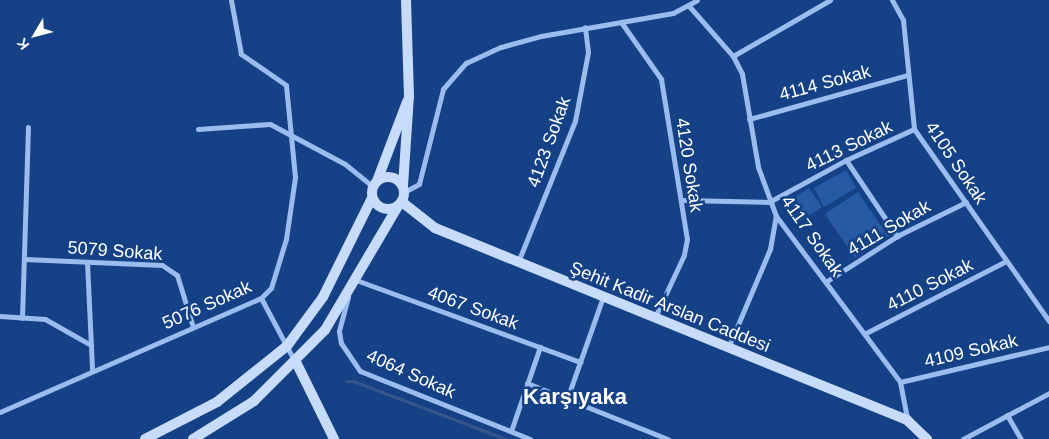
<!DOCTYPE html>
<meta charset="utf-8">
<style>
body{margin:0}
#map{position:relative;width:1049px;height:439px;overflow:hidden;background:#154186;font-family:Helvetica,sans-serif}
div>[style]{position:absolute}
.green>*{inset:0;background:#275aa5}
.stream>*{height:3px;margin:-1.5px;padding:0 1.5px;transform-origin:1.5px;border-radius:1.5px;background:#355689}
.street>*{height:5px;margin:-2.5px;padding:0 2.5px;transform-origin:2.5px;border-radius:2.5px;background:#9abcee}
.secondary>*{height:10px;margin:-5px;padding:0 5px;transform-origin:5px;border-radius:5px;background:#c7dbfa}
.secondary>.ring{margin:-5px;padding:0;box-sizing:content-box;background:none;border:10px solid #c7dbfa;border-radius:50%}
span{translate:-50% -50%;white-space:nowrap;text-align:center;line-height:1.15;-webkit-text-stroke:5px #154186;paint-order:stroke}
.street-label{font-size:18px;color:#fff}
.district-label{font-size:22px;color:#fff;font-weight:700}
.north{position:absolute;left:10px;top:10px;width:50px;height:50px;-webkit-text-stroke:4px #154186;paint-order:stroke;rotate:233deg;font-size:14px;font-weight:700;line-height:20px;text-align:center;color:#fff}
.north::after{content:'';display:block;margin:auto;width:18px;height:22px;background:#fff;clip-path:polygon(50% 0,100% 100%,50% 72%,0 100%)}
</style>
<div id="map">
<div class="green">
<div style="clip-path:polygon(846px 170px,856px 188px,824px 207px,814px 188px)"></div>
<div style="clip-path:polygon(809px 188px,822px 207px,800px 222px,787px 202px)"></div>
<div style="clip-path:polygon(858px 192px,888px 236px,855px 258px,825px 214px)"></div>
</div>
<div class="stream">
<div style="left:346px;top:381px;width:7px"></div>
<div style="left:353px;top:381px;width:164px;rotate:20.8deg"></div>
</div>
<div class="street">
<div style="left:892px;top:0;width:23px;rotate:61deg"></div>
<div style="left:903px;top:20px;width:110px;rotate:84.2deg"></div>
<div style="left:914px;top:129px;width:235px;rotate:54.9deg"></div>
<div style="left:689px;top:6px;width:67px;rotate:48.7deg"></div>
<div style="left:733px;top:56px;width:20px;rotate:63deg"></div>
<div style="left:742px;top:74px;width:94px;rotate:80.2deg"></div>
<div style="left:758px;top:167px;width:52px;rotate:69.8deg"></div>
<div style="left:776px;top:216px;width:207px;rotate:53.2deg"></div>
<div style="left:900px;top:382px;width:38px;rotate:79deg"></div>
<div style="left:621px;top:22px;width:70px;rotate:54.9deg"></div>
<div style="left:661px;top:79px;width:162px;rotate:80.8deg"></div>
<div style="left:687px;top:239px;width:16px;rotate:101deg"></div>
<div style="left:684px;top:255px;width:68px;rotate:115.1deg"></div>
<div style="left:733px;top:56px;width:112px;rotate:-30deg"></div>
<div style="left:749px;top:119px;width:165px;rotate:-15.5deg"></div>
<div style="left:198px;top:129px;width:72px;rotate:-4deg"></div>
<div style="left:270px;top:124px;width:85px;rotate:28.1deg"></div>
<div style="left:345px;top:164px;width:36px;rotate:39deg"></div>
<div style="left:846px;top:160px;width:92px;rotate:56.1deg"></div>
<div style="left:404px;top:192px;width:17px;rotate:-28deg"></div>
<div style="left:419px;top:184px;width:98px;rotate:-75.8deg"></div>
<div style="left:443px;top:89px;width:35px;rotate:-49deg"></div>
<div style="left:466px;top:63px;width:38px;rotate:-25deg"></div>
<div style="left:501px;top:47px;width:41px;rotate:-15.4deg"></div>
<div style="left:541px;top:36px;width:134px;rotate:-9.9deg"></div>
<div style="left:673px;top:13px;width:27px;rotate:-28deg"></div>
<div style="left:682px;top:200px;width:87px;rotate:1.3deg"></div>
<div style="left:769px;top:202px;width:88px;rotate:-28.6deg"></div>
<div style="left:846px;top:160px;width:75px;rotate:-24.5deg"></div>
<div style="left:24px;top:259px;width:138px;rotate:2.5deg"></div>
<div style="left:162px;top:265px;width:18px;rotate:34deg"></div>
<div style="left:177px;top:275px;width:54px;rotate:72.9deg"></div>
<div style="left:87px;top:262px;width:108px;rotate:87.3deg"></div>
<div style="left:518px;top:262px;width:152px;rotate:-68deg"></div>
<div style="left:575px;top:121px;width:70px;rotate:-79.3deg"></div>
<div style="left:588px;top:52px;width:25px;rotate:-97deg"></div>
<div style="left:356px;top:280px;width:239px;rotate:20.1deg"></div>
<div style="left:827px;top:281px;width:83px;rotate:-32.7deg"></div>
<div style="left:897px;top:236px;width:77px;rotate:-26.2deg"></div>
<div style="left:348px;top:297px;width:35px;rotate:105deg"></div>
<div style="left:339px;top:331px;width:12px;rotate:81deg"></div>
<div style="left:341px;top:343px;width:34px;rotate:56deg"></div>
<div style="left:360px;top:371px;width:183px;rotate:21.8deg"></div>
<div style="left:261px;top:298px;width:72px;rotate:62deg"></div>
<div style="left:0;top:316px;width:45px;rotate:3.8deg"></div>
<div style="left:45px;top:319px;width:53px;rotate:29.5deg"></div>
<div style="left:22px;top:318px;width:191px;rotate:-88.2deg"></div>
<div style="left:866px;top:333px;width:157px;rotate:-27.2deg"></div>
<div style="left:728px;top:348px;width:108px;rotate:-67deg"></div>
<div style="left:770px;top:249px;width:34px;rotate:-80deg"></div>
<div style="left:900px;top:382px;width:153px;rotate:-13.2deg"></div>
<div style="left:527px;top:383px;width:152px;rotate:21.7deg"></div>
<div style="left:567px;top:399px;width:108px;rotate:-70.6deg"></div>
<div style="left:0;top:412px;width:285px;rotate:-23.6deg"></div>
<div style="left:261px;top:298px;width:14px;rotate:-45deg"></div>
<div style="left:271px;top:288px;width:51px;rotate:-73deg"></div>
<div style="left:286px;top:239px;width:63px;rotate:-81.7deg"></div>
<div style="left:295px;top:177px;width:92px;rotate:-95.6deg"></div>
<div style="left:286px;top:85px;width:55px;rotate:-145.4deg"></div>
<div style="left:241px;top:54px;width:55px;rotate:-100.5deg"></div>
<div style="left:1007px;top:415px;width:28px;rotate:60deg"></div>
<div style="left:511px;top:431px;width:89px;rotate:-71deg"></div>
<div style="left:963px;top:439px;width:98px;rotate:-28.1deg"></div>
</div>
<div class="secondary">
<div class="ring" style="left:372px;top:177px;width:22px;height:22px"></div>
<div style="left:377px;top:181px;width:85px;rotate:-69.2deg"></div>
<div style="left:403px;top:186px;width:90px;rotate:-86.2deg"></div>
<div style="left:409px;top:96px;width:96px;rotate:-91.8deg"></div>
<div style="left:402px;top:202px;width:42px;rotate:38.2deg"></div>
<div style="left:435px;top:228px;width:510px;rotate:22.14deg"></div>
<div style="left:907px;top:420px;width:28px;rotate:44deg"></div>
<div style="left:296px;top:362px;width:86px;rotate:63.7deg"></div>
<div style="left:145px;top:439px;width:81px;rotate:-27.2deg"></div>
<div style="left:217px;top:402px;width:90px;rotate:-38.7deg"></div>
<div style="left:287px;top:346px;width:61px;rotate:-53.7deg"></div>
<div style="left:323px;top:297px;width:110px;rotate:-63.7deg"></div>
<div style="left:193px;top:439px;width:72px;rotate:-31.9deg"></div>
<div style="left:254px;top:401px;width:100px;rotate:-45deg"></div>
<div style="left:325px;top:330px;width:144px;rotate:-59.5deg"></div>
</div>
<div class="street-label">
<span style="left:825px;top:83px;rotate:-15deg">4114 Sokak</span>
<span style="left:549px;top:142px;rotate:-70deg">4123 Sokak</span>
<span style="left:849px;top:146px;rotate:-26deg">4113 Sokak</span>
<span style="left:956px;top:163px;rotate:56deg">4105 Sokak</span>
<span style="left:689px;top:165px;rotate:81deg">4120 Sokak</span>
<span style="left:889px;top:228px;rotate:-30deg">4111 Sokak</span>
<span style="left:812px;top:236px;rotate:55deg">4117 Sokak</span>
<span style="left:115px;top:251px;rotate:4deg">5079 Sokak</span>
<span style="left:930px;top:285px;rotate:-27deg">4110 Sokak</span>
<span style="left:207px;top:305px;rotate:-24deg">5076 Sokak</span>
<span style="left:670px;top:307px;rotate:22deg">Şehit Kadir Arslan Caddesi</span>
<span style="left:473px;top:308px;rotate:20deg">4067 Sokak</span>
<span style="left:971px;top:351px;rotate:-13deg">4109 Sokak</span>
<span style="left:411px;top:374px;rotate:24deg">4064 Sokak</span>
</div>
<div class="district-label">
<span style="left:575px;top:397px">Karşıyaka</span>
</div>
<div class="north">K</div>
</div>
